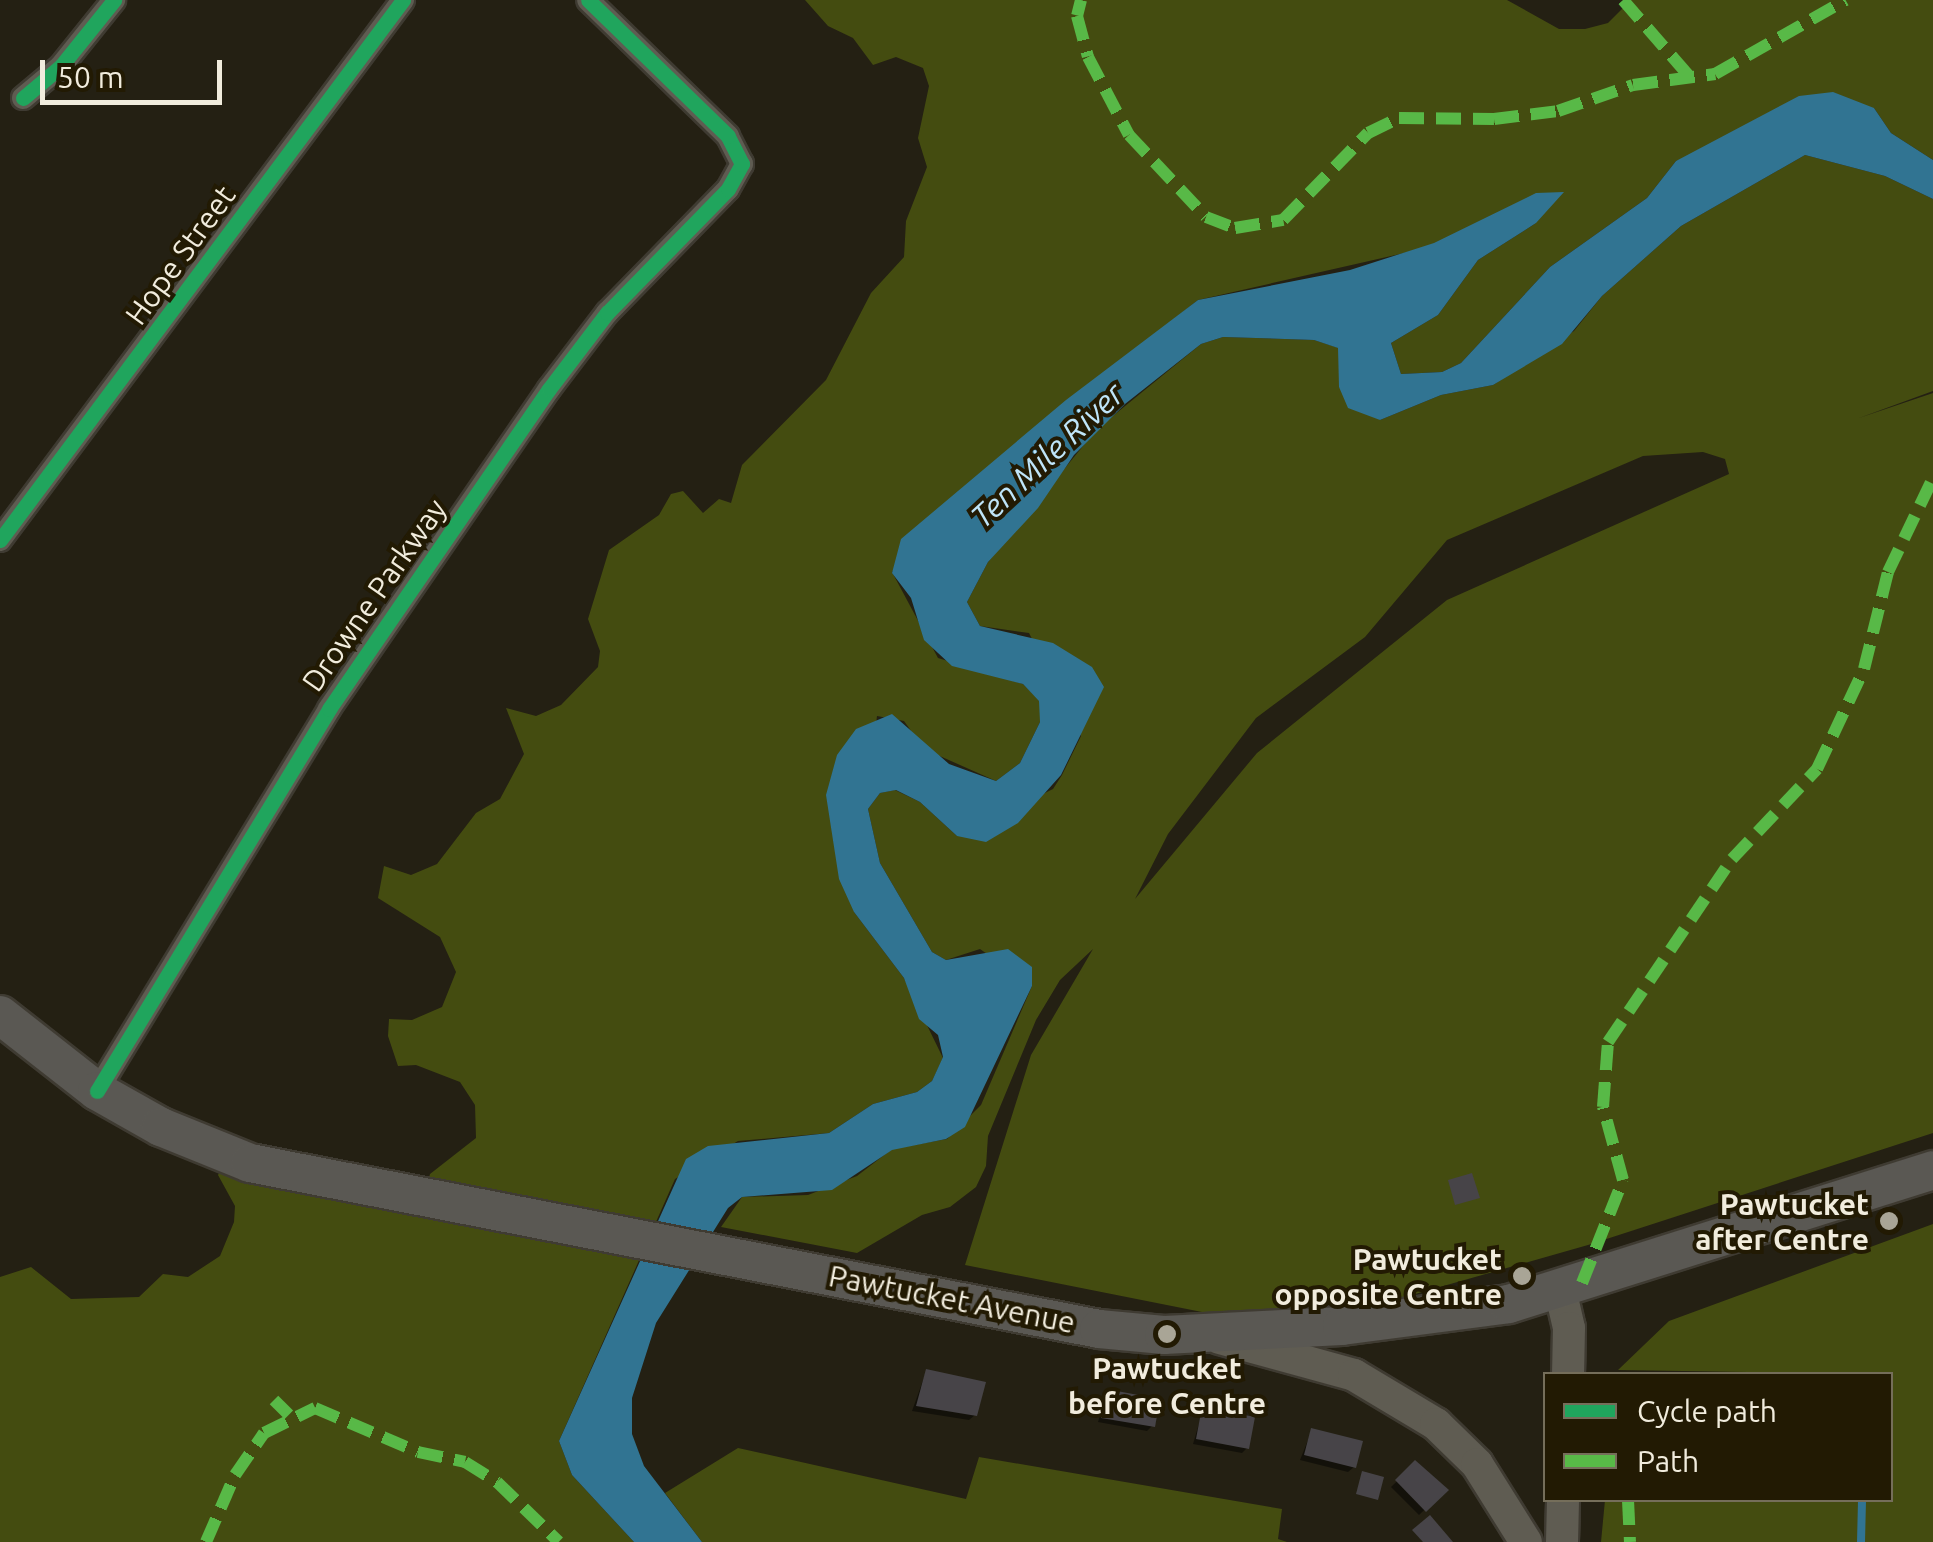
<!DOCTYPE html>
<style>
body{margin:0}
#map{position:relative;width:1933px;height:1542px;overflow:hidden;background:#242013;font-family:Ubuntu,sans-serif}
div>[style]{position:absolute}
.green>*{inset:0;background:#444c10}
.water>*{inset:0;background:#317492}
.shadow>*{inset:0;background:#0007}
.stream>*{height:8px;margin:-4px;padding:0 4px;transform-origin:4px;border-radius:4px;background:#317492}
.building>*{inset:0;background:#474448}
.roads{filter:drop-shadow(2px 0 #3f3b32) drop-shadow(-2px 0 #3f3b32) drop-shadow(0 2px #3f3b32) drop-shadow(0 -2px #3f3b32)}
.street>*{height:22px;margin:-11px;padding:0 11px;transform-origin:11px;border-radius:11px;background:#5f5c52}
.secondary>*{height:32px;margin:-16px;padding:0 16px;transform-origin:16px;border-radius:16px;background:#5f5c52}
.primary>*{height:38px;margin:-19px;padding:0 19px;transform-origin:19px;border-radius:19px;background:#5a5853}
.quiet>*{height:12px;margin-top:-6px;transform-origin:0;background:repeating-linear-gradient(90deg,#58b947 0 25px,transparent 0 37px)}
.cycleway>*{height:15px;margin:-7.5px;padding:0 7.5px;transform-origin:7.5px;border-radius:7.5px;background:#20a55d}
.dots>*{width:28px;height:28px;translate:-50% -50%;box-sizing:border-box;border:5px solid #221a03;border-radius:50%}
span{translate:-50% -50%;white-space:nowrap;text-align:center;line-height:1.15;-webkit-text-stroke:8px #221a03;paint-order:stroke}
.street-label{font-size:30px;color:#f1ecdd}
.poi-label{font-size:30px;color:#f1ecdd;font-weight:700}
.right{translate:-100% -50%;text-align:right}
.water-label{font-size:32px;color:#bfe5f9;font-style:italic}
.legend{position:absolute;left:1543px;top:1372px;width:350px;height:130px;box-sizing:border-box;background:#221a03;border:2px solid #756e5a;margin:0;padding:12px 18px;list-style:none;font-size:30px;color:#f1ecdd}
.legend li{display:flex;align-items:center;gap:20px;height:50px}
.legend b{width:50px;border:2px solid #756e5a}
.scale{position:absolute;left:40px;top:60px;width:182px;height:45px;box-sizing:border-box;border:5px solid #f1ecdd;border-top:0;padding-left:12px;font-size:30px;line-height:35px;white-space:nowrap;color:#f1ecdd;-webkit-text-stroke:8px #221a03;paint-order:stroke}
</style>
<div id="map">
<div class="green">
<div style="clip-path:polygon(805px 0,1507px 0,1559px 29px,1585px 29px,1608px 23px,1631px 0,1933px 0,1933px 160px,1891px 133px,1874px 108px,1676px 161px,1647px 198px,1550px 267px,1461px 363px,1442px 372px,1401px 374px,1391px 343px,1438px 315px,1478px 260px,1536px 223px,1198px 300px,1015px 444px,892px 572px,938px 658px,1023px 684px,1040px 701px,1040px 722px,1020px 763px,996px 781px,924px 749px,904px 721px,877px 716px,854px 912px,904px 978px,943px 1058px,932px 1081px,917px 1092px,873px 1104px,829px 1133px,738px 1141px,675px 1179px,559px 1441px,572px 1475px,634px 1542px,0 1542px,0 1277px,31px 1267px,71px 1299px,139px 1297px,163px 1274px,188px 1277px,220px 1256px,234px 1222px,235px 1206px,218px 1175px,229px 1150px,425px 1191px,430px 1174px,476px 1138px,475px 1105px,460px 1082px,416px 1065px,398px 1066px,388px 1036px,389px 1019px,412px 1020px,442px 1007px,456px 972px,440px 937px,378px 898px,384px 866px,411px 875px,437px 864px,476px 813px,500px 799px,524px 754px,506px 708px,536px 716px,561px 705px,598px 667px,600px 651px,588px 619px,609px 550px,659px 515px,671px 494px,683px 491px,703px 513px,719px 499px,731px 503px,742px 465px,826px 380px,871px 293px,904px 257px,906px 221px,927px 167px,918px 138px,929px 86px,923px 68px,896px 57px,873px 65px,853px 38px,828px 26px)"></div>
<div style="clip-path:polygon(evenodd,1805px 155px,1885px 176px,1933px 199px,1933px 391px,1859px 418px,1933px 393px,1933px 1133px,1588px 1245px,1401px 1298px,1212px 1314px,965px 1265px,1031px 1055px,1093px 949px,1060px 980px,1036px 1020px,988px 1136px,986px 1166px,976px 1187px,950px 1207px,922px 1215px,857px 1253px,721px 1227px,742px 1197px,808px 1195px,857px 1176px,892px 1149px,947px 1139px,981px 1105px,1032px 986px,980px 949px,946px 960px,932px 952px,880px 863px,868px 809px,880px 793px,895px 790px,920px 802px,957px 836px,1053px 789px,1062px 775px,1081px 736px,1029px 633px,980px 626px,967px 602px,988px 562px,1097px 429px,1201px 344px,1223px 337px,1314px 340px,1339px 348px,1339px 387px,1380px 420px,1441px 395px,1493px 385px,1574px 331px,1602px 296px,1681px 226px,1805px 155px,1703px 452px,1725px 459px,1729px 474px,1447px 600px,1257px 753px,1135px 899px,1168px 834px,1256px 718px,1365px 637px,1447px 540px,1643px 456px,1703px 452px)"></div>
<div style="clip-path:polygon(1933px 1224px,1933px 1542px,1601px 1542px,1605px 1500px,1890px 1500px,1890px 1374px,1618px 1370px,1669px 1321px)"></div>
<div style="clip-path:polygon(738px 1448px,966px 1499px,979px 1457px,1282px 1509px,1278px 1539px,1287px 1542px,702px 1542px,665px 1493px)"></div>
</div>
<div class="water">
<div style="clip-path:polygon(1833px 92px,1874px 108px,1891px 133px,1933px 160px,1933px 199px,1885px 176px,1805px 155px,1681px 226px,1602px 296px,1562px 344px,1493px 385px,1441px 395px,1380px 420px,1348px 408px,1339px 387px,1338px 348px,1314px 340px,1223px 337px,1201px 344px,1125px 404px,1074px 455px,1038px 508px,988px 562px,967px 602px,980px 626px,1053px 643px,1092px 667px,1104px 687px,1061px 775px,1018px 823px,986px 842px,957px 836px,920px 802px,896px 790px,880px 793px,868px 809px,880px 863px,932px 952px,946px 960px,1008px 949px,1032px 967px,1032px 986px,965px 1127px,946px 1139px,892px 1150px,832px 1190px,742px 1197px,728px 1208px,656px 1323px,632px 1398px,632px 1434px,644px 1466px,702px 1542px,634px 1542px,572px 1475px,559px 1441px,686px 1159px,708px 1146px,829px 1133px,873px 1104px,917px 1092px,932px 1081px,943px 1057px,938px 1035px,919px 1019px,904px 978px,854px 912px,839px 879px,826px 795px,837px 755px,856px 729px,892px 714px,949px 764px,996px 781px,1020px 763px,1040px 722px,1039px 701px,1023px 684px,952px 666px,924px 640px,911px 598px,892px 573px,901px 539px,1066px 400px,1198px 300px,1350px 270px,1434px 243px,1536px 193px,1564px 192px,1536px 223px,1478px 260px,1438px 315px,1391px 343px,1401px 374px,1442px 372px,1461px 363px,1550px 267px,1647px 198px,1676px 161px,1799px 96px)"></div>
</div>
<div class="shadow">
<div style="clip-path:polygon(926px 1372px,975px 1415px,969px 1420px,912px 1411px)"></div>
<div style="clip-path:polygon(1107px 1392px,1152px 1426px,1147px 1431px,1098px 1422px)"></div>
<div style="clip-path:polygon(1203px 1410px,1247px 1448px,1242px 1453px,1193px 1444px)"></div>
<div style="clip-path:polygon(1312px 1430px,1354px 1467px,1348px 1472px,1300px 1460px)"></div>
<div style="clip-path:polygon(1415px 1464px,1445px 1490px,1419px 1515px,1391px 1487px)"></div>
</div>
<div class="stream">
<div style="left:1861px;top:1542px;width:42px;rotate:-88.6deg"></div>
</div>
<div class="building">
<div style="clip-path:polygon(1472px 1173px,1480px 1198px,1455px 1205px,1448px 1180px)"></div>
<div style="clip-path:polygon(926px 1369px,986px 1382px,977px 1416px,916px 1406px)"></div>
<div style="clip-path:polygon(1106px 1389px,1160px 1399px,1155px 1427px,1101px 1418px)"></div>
<div style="clip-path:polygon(1202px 1407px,1255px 1417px,1249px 1449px,1196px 1439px)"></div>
<div style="clip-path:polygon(1311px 1428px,1363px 1441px,1356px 1468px,1304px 1455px)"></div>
<div style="clip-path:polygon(1415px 1460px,1449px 1490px,1426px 1512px,1395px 1480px)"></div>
<div style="clip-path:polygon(1362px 1471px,1384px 1477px,1378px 1500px,1356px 1494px)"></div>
<div style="clip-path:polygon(1430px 1515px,1453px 1542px,1423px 1542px,1412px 1530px)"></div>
</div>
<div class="roads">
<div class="street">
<div style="left:23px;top:98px;width:50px;rotate:-40.1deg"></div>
<div style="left:61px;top:66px;width:85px;rotate:-51.2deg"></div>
<div style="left:0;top:540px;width:674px;rotate:-53.27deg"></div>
<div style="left:97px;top:1091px;width:447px;rotate:-58.7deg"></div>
<div style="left:329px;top:709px;width:388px;rotate:-55.5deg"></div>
<div style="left:549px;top:389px;width:96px;rotate:-52.7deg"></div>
<div style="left:607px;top:313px;width:173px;rotate:-45.7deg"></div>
<div style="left:728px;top:189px;width:29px;rotate:-61deg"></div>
<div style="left:742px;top:164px;width:31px;rotate:-117deg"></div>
<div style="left:728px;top:136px;width:195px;rotate:-135.8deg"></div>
</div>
<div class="secondary">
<div style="left:1560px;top:1289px;width:40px;rotate:77deg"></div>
<div style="left:1569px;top:1328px;width:46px;rotate:91.2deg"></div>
<div style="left:1220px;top:1338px;width:139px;rotate:15.4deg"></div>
<div style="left:1354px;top:1375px;width:96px;rotate:30.9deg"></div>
<div style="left:1436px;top:1424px;width:57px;rotate:44.3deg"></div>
<div style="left:1477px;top:1464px;width:92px;rotate:57.9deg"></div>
<div style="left:1562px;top:1542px;width:42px;rotate:-88.6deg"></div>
</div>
<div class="primary">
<div style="left:0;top:1015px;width:123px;rotate:38.1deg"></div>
<div style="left:97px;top:1091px;width:73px;rotate:29.4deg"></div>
<div style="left:161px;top:1127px;width:96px;rotate:22deg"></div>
<div style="left:250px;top:1163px;width:865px;rotate:11.06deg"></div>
<div style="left:1099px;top:1329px;width:65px;rotate:5.3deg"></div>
<div style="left:1164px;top:1335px;width:178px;rotate:-2.9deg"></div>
<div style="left:1342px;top:1326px;width:168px;rotate:-7.5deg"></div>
<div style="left:1509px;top:1304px;width:445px;rotate:-17.5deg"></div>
</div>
</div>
<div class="quiet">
<div style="left:1081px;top:0;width:16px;rotate:104deg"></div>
<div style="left:1077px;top:16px;width:42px;rotate:75deg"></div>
<div style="left:1088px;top:57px;width:88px;rotate:62.3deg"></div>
<div style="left:1129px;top:135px;width:112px;rotate:46.8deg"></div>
<div style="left:1206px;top:217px;width:31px;rotate:21deg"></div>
<div style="left:1235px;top:228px;width:49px;rotate:-9.5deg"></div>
<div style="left:1283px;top:220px;width:122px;rotate:-45.7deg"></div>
<div style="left:1368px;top:133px;width:34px;rotate:-26deg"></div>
<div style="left:1399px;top:118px;width:95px;rotate:0.6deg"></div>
<div style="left:1494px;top:119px;width:64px;rotate:-7.1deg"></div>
<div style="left:1558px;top:111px;width:79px;rotate:-19.1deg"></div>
<div style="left:1633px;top:85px;width:83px;rotate:-7.6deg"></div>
<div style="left:1715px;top:74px;width:150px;rotate:-29.5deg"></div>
<div style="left:1623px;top:0;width:102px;rotate:49deg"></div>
<div style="left:1582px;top:1283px;width:111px;rotate:-68.3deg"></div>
<div style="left:1623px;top:1180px;width:76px;rotate:-105.3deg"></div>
<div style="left:1603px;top:1107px;width:65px;rotate:-85.6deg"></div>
<div style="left:1608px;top:1042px;width:221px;rotate:-55.9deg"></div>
<div style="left:1732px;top:859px;width:124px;rotate:-46.6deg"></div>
<div style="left:1817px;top:769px;width:110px;rotate:-64.8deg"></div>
<div style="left:1864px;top:669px;width:100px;rotate:-76.1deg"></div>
<div style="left:1888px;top:572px;width:104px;rotate:-64.4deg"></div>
<div style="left:274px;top:1400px;width:21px;rotate:45deg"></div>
<div style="left:1628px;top:1500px;width:42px;rotate:87.3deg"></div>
<div style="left:206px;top:1542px;width:73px;rotate:-66.6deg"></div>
<div style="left:235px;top:1475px;width:51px;rotate:-55.4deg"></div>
<div style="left:264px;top:1433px;width:57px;rotate:-26.1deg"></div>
<div style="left:315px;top:1408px;width:112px;rotate:23.1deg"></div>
<div style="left:418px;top:1452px;width:48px;rotate:12deg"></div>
<div style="left:465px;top:1462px;width:38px;rotate:32deg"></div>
<div style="left:497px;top:1482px;width:86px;rotate:44.1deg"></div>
</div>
<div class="cycleway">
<div style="left:23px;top:98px;width:50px;rotate:-40.1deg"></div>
<div style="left:61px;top:66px;width:85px;rotate:-51.2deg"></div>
<div style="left:0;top:540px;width:674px;rotate:-53.27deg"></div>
<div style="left:97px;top:1091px;width:447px;rotate:-58.7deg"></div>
<div style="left:329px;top:709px;width:388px;rotate:-55.5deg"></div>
<div style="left:549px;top:389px;width:96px;rotate:-52.7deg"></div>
<div style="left:607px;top:313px;width:173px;rotate:-45.7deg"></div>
<div style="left:728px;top:189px;width:29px;rotate:-61deg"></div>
<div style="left:742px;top:164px;width:31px;rotate:-117deg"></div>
<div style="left:728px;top:136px;width:195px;rotate:-135.8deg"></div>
</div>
<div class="dots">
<div style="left:1889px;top:1221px;background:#a9a596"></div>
<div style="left:1522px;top:1276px;background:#a9a596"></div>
<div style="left:1167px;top:1334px;background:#a9a596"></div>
</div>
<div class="street-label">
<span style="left:180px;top:255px;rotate:-54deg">Hope Street</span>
<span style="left:374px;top:595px;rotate:-55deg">Drowne Parkway</span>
<span style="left:952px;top:1299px;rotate:11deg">Pawtucket Avenue</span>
</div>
<div class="poi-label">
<span class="right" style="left:1869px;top:1221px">Pawtucket<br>after Centre</span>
<span class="right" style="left:1502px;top:1276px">Pawtucket<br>opposite Centre</span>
<span style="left:1167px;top:1385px">Pawtucket<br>before Centre</span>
</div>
<div class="water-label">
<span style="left:1047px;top:455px;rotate:-43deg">Ten Mile River</span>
</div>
<ul class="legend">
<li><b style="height:12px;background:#20a55d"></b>Cycle path</li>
<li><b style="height:12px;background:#58b947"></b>Path</li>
</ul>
<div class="scale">50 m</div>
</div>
